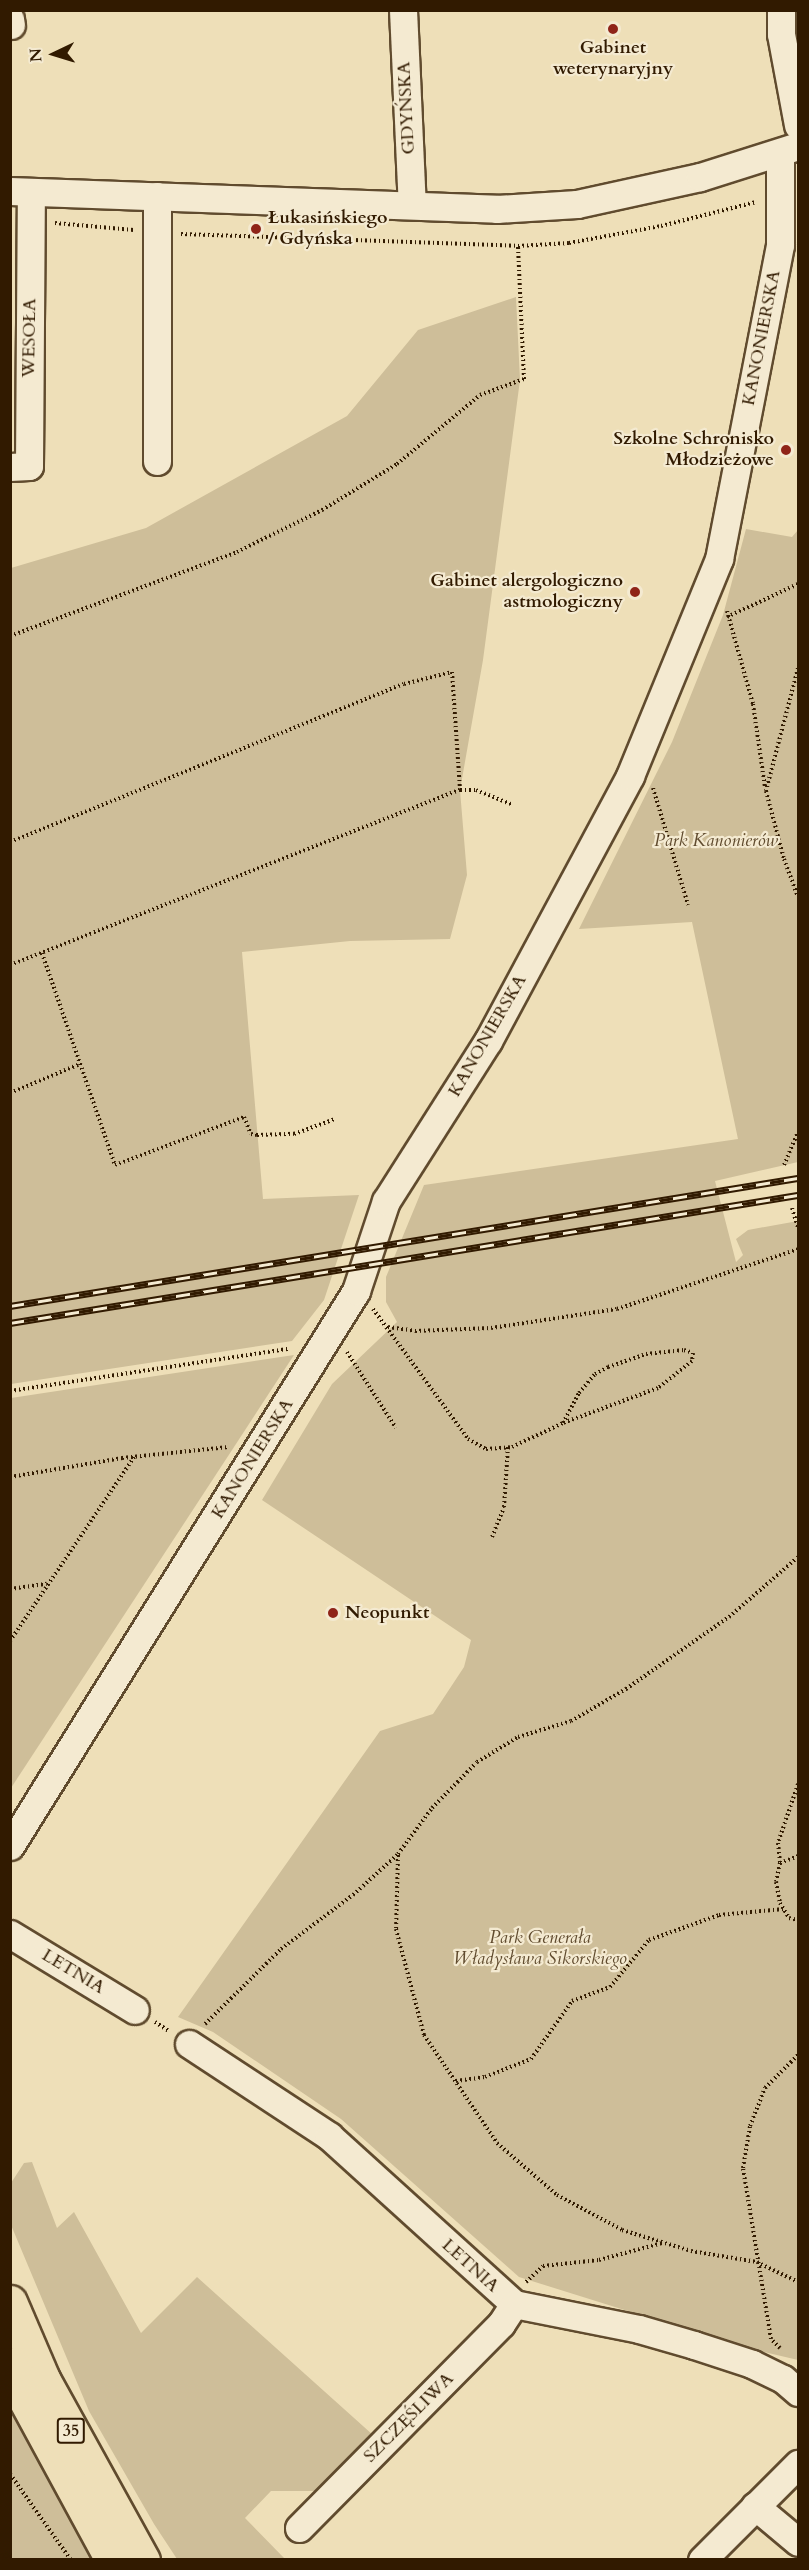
<!DOCTYPE html>
<meta charset="utf-8">
<style>
body{margin:0}
#map{position:relative;width:809px;height:2570px;overflow:hidden;background:#eedfb8;font-family:Cardo,serif}
div>[style]{position:absolute}
.green>*{inset:0;background:#cebe99}
.path>*{height:4px;margin-top:-2px;transform-origin:0;background:repeating-linear-gradient(90deg,#311a00 0 1.5px,transparent 0 4.5px)}
.roads{filter:drop-shadow(2px 0 #604b2e) drop-shadow(-2px 0 #604b2e) drop-shadow(0 2px #604b2e) drop-shadow(0 -2px #604b2e)}
.minor>*{height:27px;margin:-13.5px;padding:0 13.5px;transform-origin:13.5px;border-radius:13.5px;background:#f4ead1}
.major>*{height:33px;margin:-16.5px;padding:0 16.5px;transform-origin:16.5px;border-radius:16.5px;background:#eedfb8}
.rail>*{height:7px;margin-top:-3.5px;transform-origin:0;background:repeating-linear-gradient(90deg,#f4ead1 0 14px,#311a00 0 28px);box-sizing:border-box;border-block:2px solid #311a00}
.dots>*{width:16px;height:16px;translate:-50% -50%;box-sizing:border-box;border:3px solid #f4ead1;border-radius:50%}
span{translate:-50% -50%;white-space:nowrap;text-align:center;line-height:1.15;-webkit-text-stroke:4.5px #f4ead1;paint-order:stroke}
.shield-label span{padding:2px 4px;background:#f4ead1;border:2px solid;border-radius:4px;-webkit-text-stroke-width:0}
.shield-label{font-size:16px;color:#311a00;font-weight:700}
.poi-label{font-size:18px;color:#311a00;font-weight:700}
.left{translate:0 -50%;text-align:left}
.right{translate:-100% -50%;text-align:right}
.street-label{font-size:18px;color:#311a00}
.park-label{font-size:18px;color:#604b2e;font-style:italic}
.frame{position:absolute;inset:0;border:12px solid #311a00;pointer-events:none}
.north{position:absolute;left:24px;top:24px;width:60px;height:60px;-webkit-text-stroke:4px #f4ead1;paint-order:stroke;rotate:266deg;font-size:16px;font-weight:700;line-height:24px;text-align:center;color:#311a00}
.north::after{content:'';display:block;margin:auto;width:21px;height:27px;background:#311a00;clip-path:polygon(50% 0,100% 100%,50% 72%,0 100%)}
</style>
<div id="map">
<div class="green">
<div style="clip-path:polygon(516px 297px,520px 380px,483px 660px,460px 790px,467px 875px,450px 939px,350px 941px,242px 952px,263px 1199px,359px 1195px,324px 1300px,292px 1341px,11px 1384px,11px 568px,146px 528px,347px 416px,418px 330px)"></div>
<div style="clip-path:polygon(746px 529px,792px 537px,798px 530px,798px 1162px,715px 1181px,736px 1262px,743px 1255px,736px 1239px,748px 1230px,798px 1221px,798px 2360px,743px 2347px,519px 2277px,341px 2119px,213px 2032px,178px 2017px,380px 1731px,433px 1714px,464px 1667px,471px 1640px,262px 1500px,332px 1384px,397px 1322px,386px 1302px,386px 1277px,424px 1185px,738px 1139px,692px 922px,579px 929px,672px 742px,723px 615px)"></div>
<div style="clip-path:polygon(294px 1355px,234px 1447px,11px 1788px,11px 1398px)"></div>
<div style="clip-path:polygon(32px 2162px,57px 2228px,74px 2212px,141px 2333px,197px 2277px,373px 2435px,320px 2491px,271px 2491px,245px 2518px,285px 2559px,177px 2559px,154px 2524px,89px 2411px,11px 2225px,11px 2183px,24px 2163px)"></div>
<div style="clip-path:polygon(10px 2403px,94px 2559px,11px 2559px)"></div>
</div>
<div class="path">
<div style="left:55px;top:223px;width:79px;rotate:5.1deg"></div>
<div style="left:181px;top:234px;width:337px;rotate:2deg"></div>
<div style="left:518px;top:246px;width:51px;rotate:-3.4deg"></div>
<div style="left:569px;top:243px;width:94px;rotate:-10.5deg"></div>
<div style="left:661px;top:226px;width:98px;rotate:-14.2deg"></div>
<div style="left:727px;top:611px;width:97px;rotate:74.4deg"></div>
<div style="left:753px;top:704px;width:84px;rotate:81.8deg"></div>
<div style="left:727px;top:617px;width:78px;rotate:-24.9deg"></div>
<div style="left:10px;top:636px;width:242px;rotate:-20.3deg"></div>
<div style="left:237px;top:552px;width:95px;rotate:-26.3deg"></div>
<div style="left:322px;top:510px;width:88px;rotate:-31.5deg"></div>
<div style="left:397px;top:464px;width:108px;rotate:-39.7deg"></div>
<div style="left:480px;top:395px;width:47px;rotate:-20deg"></div>
<div style="left:524px;top:379px;width:133px;rotate:-92.6deg"></div>
<div style="left:798px;top:668px;width:127px;rotate:104.6deg"></div>
<div style="left:766px;top:791px;width:70px;rotate:75.2deg"></div>
<div style="left:784px;top:859px;width:40px;rotate:69.8deg"></div>
<div style="left:10px;top:709px;width:2px;rotate:90deg"></div>
<div style="left:653px;top:788px;width:122px;rotate:73.3deg"></div>
<div style="left:10px;top:842px;width:424px;rotate:-21.9deg"></div>
<div style="left:404px;top:684px;width:49px;rotate:-14deg"></div>
<div style="left:452px;top:672px;width:118px;rotate:86.1deg"></div>
<div style="left:42px;top:953px;width:224px;rotate:71deg"></div>
<div style="left:115px;top:1165px;width:138px;rotate:-20.4deg"></div>
<div style="left:244px;top:1117px;width:18px;rotate:68deg"></div>
<div style="left:251px;top:1134px;width:6px;rotate:9deg"></div>
<div style="left:257px;top:1135px;width:37px;rotate:-2deg"></div>
<div style="left:294px;top:1134px;width:44px;rotate:-20.1deg"></div>
<div style="left:10px;top:965px;width:483px;rotate:-21.3deg"></div>
<div style="left:460px;top:790px;width:16px"></div>
<div style="left:476px;top:790px;width:38px;rotate:22deg"></div>
<div style="left:10px;top:1093px;width:76px;rotate:-22.5deg"></div>
<div style="left:784px;top:1165px;width:36px;rotate:-67deg"></div>
<div style="left:792px;top:1208px;width:21px;rotate:73deg"></div>
<div style="left:373px;top:1309px;width:161px;rotate:53.8deg"></div>
<div style="left:468px;top:1439px;width:21px;rotate:29deg"></div>
<div style="left:486px;top:1449px;width:26px;rotate:-4deg"></div>
<div style="left:512px;top:1447px;width:56px;rotate:-25.2deg"></div>
<div style="left:563px;top:1423px;width:34px;rotate:-62deg"></div>
<div style="left:579px;top:1393px;width:25px;rotate:-50deg"></div>
<div style="left:595px;top:1374px;width:15px;rotate:-28deg"></div>
<div style="left:608px;top:1367px;width:40px;rotate:-18.9deg"></div>
<div style="left:646px;top:1354px;width:38px;rotate:-6deg"></div>
<div style="left:684px;top:1350px;width:9px;rotate:18deg"></div>
<div style="left:693px;top:1353px;width:8px;rotate:97deg"></div>
<div style="left:692px;top:1361px;width:43px;rotate:141.5deg"></div>
<div style="left:658px;top:1388px;width:101px;rotate:159.8deg"></div>
<div style="left:388px;top:1327px;width:27px;rotate:8deg"></div>
<div style="left:415px;top:1331px;width:76px;rotate:-2.3deg"></div>
<div style="left:491px;top:1328px;width:127px;rotate:-8.6deg"></div>
<div style="left:617px;top:1309px;width:191px;rotate:-18.3deg"></div>
<div style="left:347px;top:1352px;width:90px;rotate:57.2deg"></div>
<div style="left:10px;top:1391px;width:282px;rotate:-8.6deg"></div>
<div style="left:10px;top:1477px;width:114px;rotate:-9.6deg"></div>
<div style="left:122px;top:1458px;width:107px;rotate:-5.9deg"></div>
<div style="left:492px;top:1537px;width:32px;rotate:-68deg"></div>
<div style="left:504px;top:1507px;width:60px;rotate:-86.2deg"></div>
<div style="left:10px;top:1589px;width:37px;rotate:-8deg"></div>
<div style="left:10px;top:1641px;width:222px;rotate:-56deg"></div>
<div style="left:798px;top:1784px;width:62px;rotate:108.7deg"></div>
<div style="left:778px;top:1843px;width:20px;rotate:84deg"></div>
<div style="left:780px;top:1863px;width:19px;rotate:-21deg"></div>
<div style="left:398px;top:1855px;width:74px;rotate:91.5deg"></div>
<div style="left:396px;top:1929px;width:110px;rotate:75.2deg"></div>
<div style="left:424px;top:2035px;width:130px;rotate:55.9deg"></div>
<div style="left:497px;top:2143px;width:79px;rotate:40.9deg"></div>
<div style="left:557px;top:2195px;width:74px;rotate:28.3deg"></div>
<div style="left:622px;top:2230px;width:72px;rotate:16.9deg"></div>
<div style="left:691px;top:2251px;width:67px;rotate:9.5deg"></div>
<div style="left:757px;top:2262px;width:46px;rotate:26deg"></div>
<div style="left:780px;top:1863px;width:19px;rotate:102deg"></div>
<div style="left:776px;top:1882px;width:21px;rotate:79deg"></div>
<div style="left:780px;top:1903px;width:17px;rotate:59deg"></div>
<div style="left:789px;top:1918px;width:9px;rotate:13deg"></div>
<div style="left:155px;top:2022px;width:17px;rotate:33deg"></div>
<div style="left:205px;top:2024px;width:107px;rotate:-44.6deg"></div>
<div style="left:281px;top:1949px;width:90px;rotate:-36.9deg"></div>
<div style="left:353px;top:1895px;width:61px;rotate:-42.3deg"></div>
<div style="left:398px;top:1854px;width:57px;rotate:-53.5deg"></div>
<div style="left:432px;top:1808px;width:64px;rotate:-45.6deg"></div>
<div style="left:477px;top:1762px;width:48px;rotate:-31.4deg"></div>
<div style="left:518px;top:1737px;width:55px;rotate:-16.8deg"></div>
<div style="left:571px;top:1721px;width:64px;rotate:-30.2deg"></div>
<div style="left:626px;top:1689px;width:126px;rotate:-35deg"></div>
<div style="left:729px;top:1617px;width:91px;rotate:-41deg"></div>
<div style="left:456px;top:2081px;width:29px;rotate:-8deg"></div>
<div style="left:485px;top:2077px;width:49px;rotate:-21.4deg"></div>
<div style="left:531px;top:2059px;width:71px;rotate:-54.7deg"></div>
<div style="left:572px;top:2001px;width:40px;rotate:-20.2deg"></div>
<div style="left:610px;top:1987px;width:61px;rotate:-50.3deg"></div>
<div style="left:649px;top:1940px;width:74px;rotate:-19.7deg"></div>
<div style="left:719px;top:1915px;width:65px;rotate:-5.3deg"></div>
<div style="left:526px;top:2282px;width:23px;rotate:-43deg"></div>
<div style="left:543px;top:2266px;width:56px;rotate:-6.1deg"></div>
<div style="left:599px;top:2260px;width:65px;rotate:-15.1deg"></div>
<div style="left:780px;top:2348px;width:13px;rotate:-135deg"></div>
<div style="left:771px;top:2339px;width:173px;rotate:-99.3deg"></div>
<div style="left:743px;top:2168px;width:43px;rotate:-80.5deg"></div>
<div style="left:750px;top:2126px;width:41px;rotate:-68.5deg"></div>
<div style="left:765px;top:2088px;width:47px;rotate:-45deg"></div>
<div style="left:10px;top:2474px;width:105px;rotate:54.7deg"></div>
</div>
<div class="roads">
<div class="minor">
<div style="left:403px;top:10px;width:195px;rotate:87.4deg"></div>
<div style="left:781px;top:10px;width:24px;rotate:90deg"></div>
<div style="left:781px;top:34px;width:93px;rotate:79.4deg"></div>
<div style="left:10px;top:19px;width:6px;rotate:81deg"></div>
<div style="left:10px;top:191px;width:487px;rotate:2.1deg"></div>
<div style="left:497px;top:209px;width:80px;rotate:-3.6deg"></div>
<div style="left:577px;top:204px;width:126px;rotate:-12.4deg"></div>
<div style="left:700px;top:177px;width:103px;rotate:-17.6deg"></div>
<div style="left:157px;top:196px;width:265px;rotate:90deg"></div>
<div style="left:10px;top:467px;width:19px;rotate:-3deg"></div>
<div style="left:29px;top:466px;width:274px;rotate:-89.6deg"></div>
<div style="left:10px;top:1846px;width:654px;rotate:-58.06deg"></div>
<div style="left:356px;top:1291px;width:95px;rotate:-71.6deg"></div>
<div style="left:386px;top:1201px;width:190px;rotate:-57.5deg"></div>
<div style="left:488px;top:1041px;width:301px;rotate:-61.8deg"></div>
<div style="left:630px;top:776px;width:235px;rotate:-67.7deg"></div>
<div style="left:719px;top:559px;width:320px;rotate:-79deg"></div>
<div style="left:780px;top:245px;width:92px;rotate:-90deg"></div>
<div style="left:10px;top:1934px;width:146px;rotate:31.3deg"></div>
<div style="left:189px;top:2044px;width:168px;rotate:33.3deg"></div>
<div style="left:329px;top:2136px;width:250px;rotate:42.2deg"></div>
<div style="left:514px;top:2304px;width:127px;rotate:11.3deg"></div>
<div style="left:639px;top:2329px;width:57px;rotate:16.2deg"></div>
<div style="left:694px;top:2345px;width:61px;rotate:18.1deg"></div>
<div style="left:752px;top:2364px;width:34px;rotate:26deg"></div>
<div style="left:783px;top:2379px;width:20px;rotate:41deg"></div>
<div style="left:755px;top:2506px;width:56px;rotate:39.9deg"></div>
<div style="left:299px;top:2528px;width:287px;rotate:-45.3deg"></div>
<div style="left:501px;top:2324px;width:24px;rotate:-57deg"></div>
<div style="left:702px;top:2560px;width:136px;rotate:-45deg"></div>
</div>
<div class="major">
<div style="left:10px;top:2302px;width:84px;rotate:66.8deg"></div>
<div style="left:43px;top:2379px;width:207px;rotate:61.1deg"></div>
<div style="left:10px;top:2364px;width:32px;rotate:68deg"></div>
<div style="left:22px;top:2394px;width:189px;rotate:61.5deg"></div>
</div>
</div>
<div class="rail">
<div style="left:10px;top:1306px;width:798px;rotate:-9.23deg"></div>
<div style="left:10px;top:1323px;width:798px;rotate:-9.23deg"></div>
</div>
<div class="dots">
<div style="left:613px;top:29px;background:#8f2418"></div>
<div style="left:256px;top:229px;background:#8f2418"></div>
<div style="left:786px;top:450px;background:#8f2418"></div>
<div style="left:635px;top:592px;background:#8f2418"></div>
<div style="left:333px;top:1613px;background:#8f2418"></div>
</div>
<div class="shield-label">
<span style="left:71px;top:2431px">35</span>
</div>
<div class="poi-label">
<span style="left:613px;top:59px">Gabinet<br>weterynaryjny</span>
<span class="left" style="left:268px;top:229px">Łukasińskiego<br>/ Gdyńska</span>
<span class="right" style="left:774px;top:450px">Szkolne Schronisko<br>Młodzieżowe</span>
<span class="right" style="left:623px;top:592px">Gabinet alergologiczno<br>astmologiczny</span>
<span class="left" style="left:345px;top:1613px">Neopunkt</span>
</div>
<div class="street-label">
<span style="left:407px;top:108px;rotate:-93deg">GDYŃSKA</span>
<span style="left:30px;top:338px;rotate:-89deg">WESOŁA</span>
<span style="left:762px;top:338px;rotate:-79deg">KANONIERSKA</span>
<span style="left:488px;top:1036px;rotate:-60deg">KANONIERSKA</span>
<span style="left:253px;top:1459px;rotate:-58deg">KANONIERSKA</span>
<span style="left:73px;top:1972px;rotate:31deg">LETNIA</span>
<span style="left:470px;top:2266px;rotate:42deg">LETNIA</span>
<span style="left:409px;top:2418px;rotate:-45deg">SZCZĘŚLIWA</span>
</div>
<div class="park-label">
<span style="left:716px;top:841px">Park Kanonierów</span>
<span style="left:540px;top:1949px">Park Generała<br>Władysława Sikorskiego</span>
</div>
<div class="frame"></div>
<div class="north">N</div>
</div>
